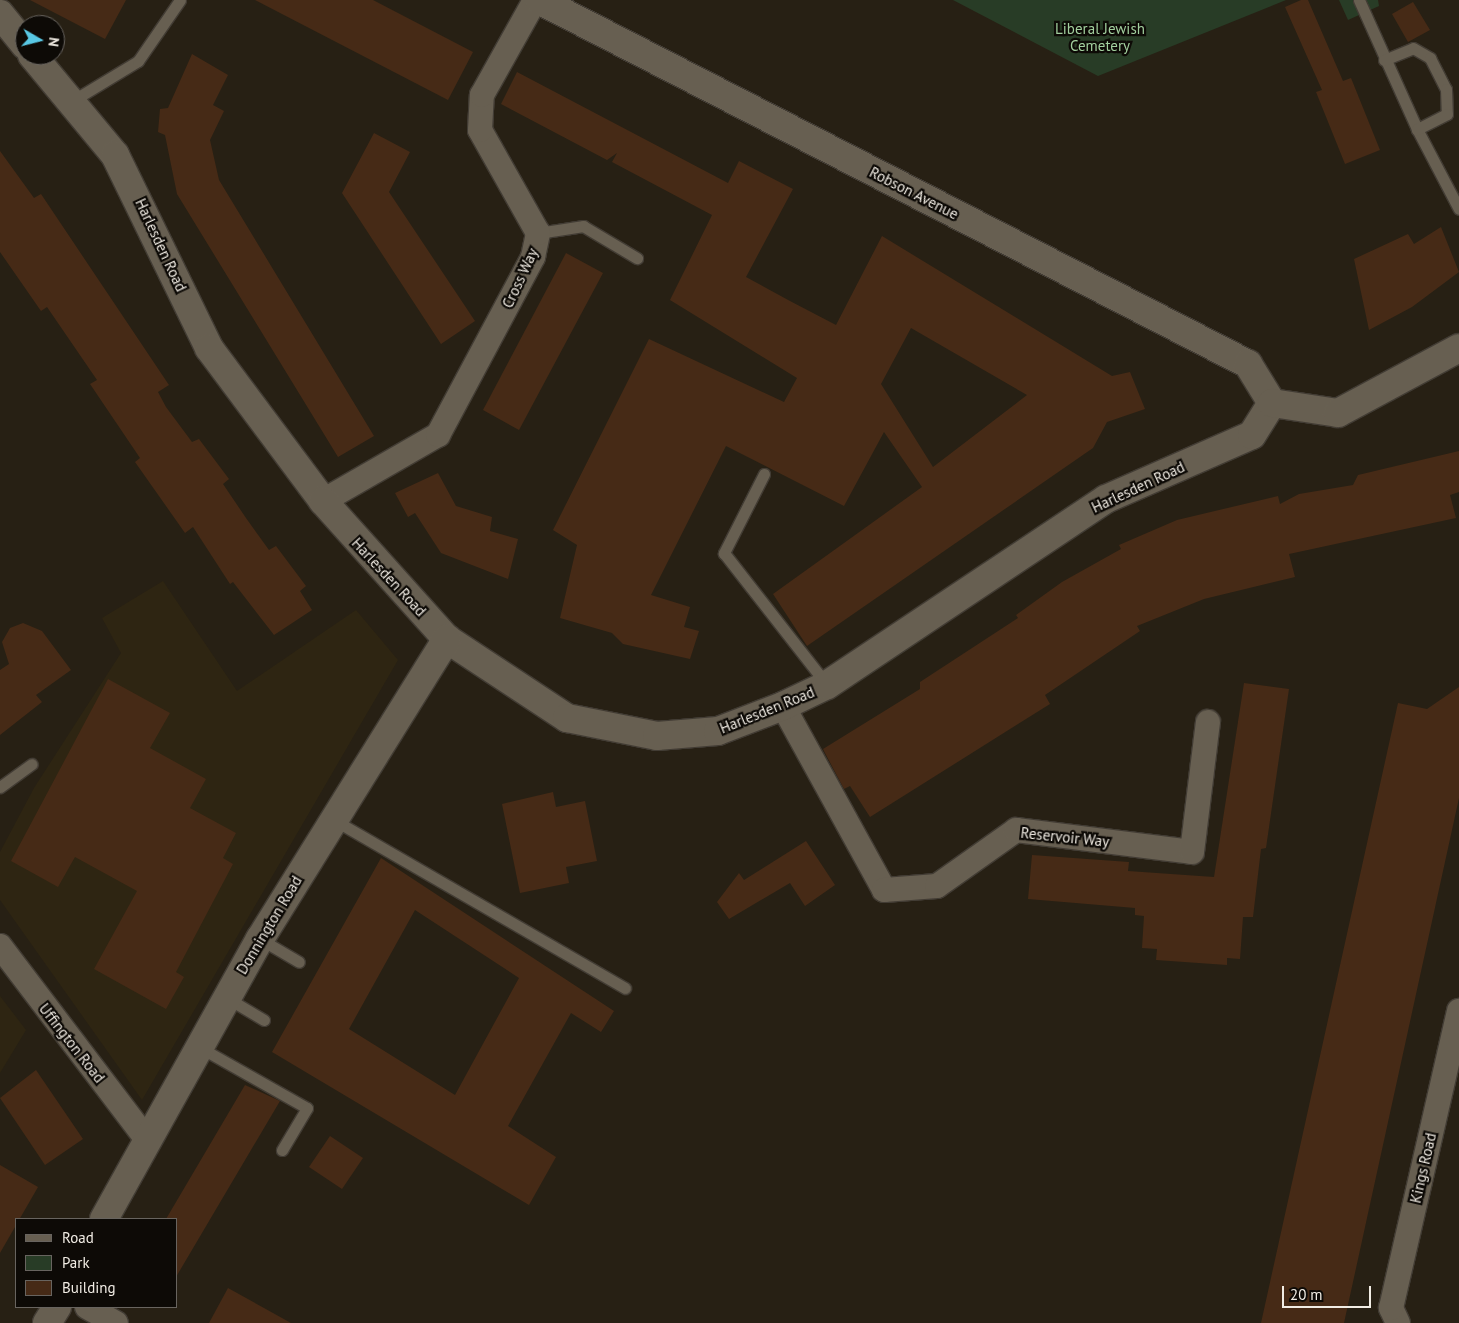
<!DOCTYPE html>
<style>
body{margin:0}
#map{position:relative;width:1459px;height:1323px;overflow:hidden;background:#272014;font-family:"PT Sans",sans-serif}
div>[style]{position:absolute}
.built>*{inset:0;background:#2e2512}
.green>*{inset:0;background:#283c26}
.building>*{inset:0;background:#462a16}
.roads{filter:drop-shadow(1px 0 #423c34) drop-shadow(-1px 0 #423c34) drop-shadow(0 1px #423c34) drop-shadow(0 -1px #423c34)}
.service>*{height:11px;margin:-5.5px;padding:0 5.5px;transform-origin:5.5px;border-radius:5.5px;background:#675f51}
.minor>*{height:24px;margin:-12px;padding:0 12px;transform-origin:12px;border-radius:12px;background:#675f51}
.tertiary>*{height:28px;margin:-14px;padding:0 14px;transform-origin:14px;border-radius:14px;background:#675f51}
span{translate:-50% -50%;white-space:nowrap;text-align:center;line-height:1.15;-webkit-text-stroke:4.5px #0d0a06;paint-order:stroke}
.park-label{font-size:15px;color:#a2cf9e}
.street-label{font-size:15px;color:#f1ece4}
.legend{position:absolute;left:15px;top:1218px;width:162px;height:90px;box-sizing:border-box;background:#0d0a06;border:1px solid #68645f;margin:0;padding:6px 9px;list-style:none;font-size:15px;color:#f1ece4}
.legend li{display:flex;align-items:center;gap:10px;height:25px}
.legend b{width:25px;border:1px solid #68645f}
.north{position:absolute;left:15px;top:15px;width:50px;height:50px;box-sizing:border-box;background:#0d0a06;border:1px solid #68645f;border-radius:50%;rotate:98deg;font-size:14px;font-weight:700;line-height:20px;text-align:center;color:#f1ece4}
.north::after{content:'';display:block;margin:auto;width:18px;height:22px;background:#59c8e4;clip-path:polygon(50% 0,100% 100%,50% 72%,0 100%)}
.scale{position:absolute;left:1282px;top:1286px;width:89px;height:22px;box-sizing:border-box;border:2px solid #f1ece4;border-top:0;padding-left:6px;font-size:15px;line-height:18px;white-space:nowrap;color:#f1ece4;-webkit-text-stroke:4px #0d0a06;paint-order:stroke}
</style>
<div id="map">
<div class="built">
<div style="clip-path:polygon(163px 581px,237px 691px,356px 610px,398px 660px,142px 1100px,0 900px,0 852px,34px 788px,121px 653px,102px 618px)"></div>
<div style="clip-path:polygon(0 996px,26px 1030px,0 1073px)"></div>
</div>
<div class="green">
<div style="clip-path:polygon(953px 0,1286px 0,1098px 76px)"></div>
<div style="clip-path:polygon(1339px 0,1378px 0,1379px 6px,1348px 20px)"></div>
</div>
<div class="building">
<div style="clip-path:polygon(30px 0,126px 0,105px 39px)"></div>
<div style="clip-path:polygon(255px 0,373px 0,473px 52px,448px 100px)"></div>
<div style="clip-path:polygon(1301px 0,1308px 0,1343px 81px,1351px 78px,1380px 150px,1345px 164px,1316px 92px,1322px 90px,1285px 7px)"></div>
<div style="clip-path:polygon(1413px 2px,1430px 30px,1408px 42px,1392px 14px)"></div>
<div style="clip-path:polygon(192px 54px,228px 75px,213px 105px,224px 111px,210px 140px,219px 180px,374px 436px,338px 457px,177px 194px,165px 135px,158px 132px,160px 109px,168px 108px)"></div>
<div style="clip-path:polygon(evenodd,517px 72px,728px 183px,739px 161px,793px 189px,746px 277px,790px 301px,836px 325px,882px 236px,1112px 376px,1130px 372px,1145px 409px,1107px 422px,1093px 448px,807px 646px,773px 594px,922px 487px,884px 432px,844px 506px,726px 446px,651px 595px,690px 607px,684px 627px,699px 631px,690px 659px,623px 644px,612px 633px,560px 618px,577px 545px,553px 530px,649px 339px,784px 402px,797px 378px,670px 300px,712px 215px,612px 162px,617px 153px,607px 160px,501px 104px,517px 72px,911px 328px,1027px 395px,933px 467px,881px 384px,911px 328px)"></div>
<div style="clip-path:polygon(374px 133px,410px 152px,389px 192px,475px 321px,441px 344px,342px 193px)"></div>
<div style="clip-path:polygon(0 151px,34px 198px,41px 194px,169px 385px,158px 392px,166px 407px,192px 442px,199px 439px,229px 479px,223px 484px,246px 518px,269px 550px,276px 546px,306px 586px,300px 591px,312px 610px,274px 635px,233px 582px,230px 584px,193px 527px,185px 533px,135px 462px,140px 458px,90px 384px,97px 380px,47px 307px,41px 311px,0 252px)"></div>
<div style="clip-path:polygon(1441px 227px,1459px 272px,1412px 307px,1369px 330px,1354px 259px,1408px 234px,1414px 244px)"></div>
<div style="clip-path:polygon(566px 253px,603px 273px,519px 430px,483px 410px)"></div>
<div style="clip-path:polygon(1459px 451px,1459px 492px,1450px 495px,1456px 518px,1289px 554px,1295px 577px,1204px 599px,1137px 626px,1140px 631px,1045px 695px,1050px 704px,870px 817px,850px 786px,844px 789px,825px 753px,823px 749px,920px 689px,920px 682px,1018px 618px,1016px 615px,1062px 582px,1121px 549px,1119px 545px,1177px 520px,1278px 496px,1280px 504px,1299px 494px,1353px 485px,1358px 475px)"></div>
<div style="clip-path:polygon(438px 473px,456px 506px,492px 517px,490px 531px,518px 539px,508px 579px,441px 553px,415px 513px,408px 517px,395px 493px)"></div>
<div style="clip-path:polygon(23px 623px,42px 631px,71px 670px,36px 695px,42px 702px,0 735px,0 670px,9px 664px,2px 642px,10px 628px)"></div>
<div style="clip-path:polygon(108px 679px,170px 713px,150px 748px,206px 779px,190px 808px,236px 833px,223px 858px,233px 864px,176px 972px,184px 977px,166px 1009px,94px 969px,137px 891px,75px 857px,58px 887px,11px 861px)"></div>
<div style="clip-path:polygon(1244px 683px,1289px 689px,1266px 848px,1261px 849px,1253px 917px,1243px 917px,1240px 959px,1227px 958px,1227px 965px,1156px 960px,1157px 949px,1142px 948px,1144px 916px,1135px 915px,1135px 908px,1028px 899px,1032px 855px,1129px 862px,1128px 871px,1214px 877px)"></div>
<div style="clip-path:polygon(1459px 687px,1459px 798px,1344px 1323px,1261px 1323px,1398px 703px,1427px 709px)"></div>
<div style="clip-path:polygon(553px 792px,556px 807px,585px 801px,597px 861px,566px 867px,569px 883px,520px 893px,502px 804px)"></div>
<div style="clip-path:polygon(806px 841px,835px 885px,805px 906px,790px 883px,729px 919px,717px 902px,739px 873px,744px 880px)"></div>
<div style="clip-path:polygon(evenodd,381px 858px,614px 1011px,601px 1032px,571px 1013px,508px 1126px,556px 1157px,529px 1205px,272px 1052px,381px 858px,415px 910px,519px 978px,455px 1095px,349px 1029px,415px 910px)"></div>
<div style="clip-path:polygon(36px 1070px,83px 1139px,45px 1165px,0 1098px)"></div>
<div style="clip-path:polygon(245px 1085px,280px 1101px,176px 1277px,176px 1219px,166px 1219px)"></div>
<div style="clip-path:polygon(330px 1136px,363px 1158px,342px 1189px,309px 1167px)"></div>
<div style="clip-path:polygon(0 1165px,38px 1187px,0 1253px)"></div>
<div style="clip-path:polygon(228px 1288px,291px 1323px,209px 1323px)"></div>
</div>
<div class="roads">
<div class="service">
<div style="left:1359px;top:0;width:141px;rotate:65.8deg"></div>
<div style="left:1417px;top:129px;width:90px;rotate:62.3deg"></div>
<div style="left:1384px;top:60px;width:31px;rotate:-22deg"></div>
<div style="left:1413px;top:48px;width:20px;rotate:30deg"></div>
<div style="left:1430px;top:58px;width:35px;rotate:63deg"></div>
<div style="left:1446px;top:89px;width:25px;rotate:88deg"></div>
<div style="left:1447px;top:114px;width:34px;rotate:153deg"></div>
<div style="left:72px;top:101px;width:77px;rotate:-31.2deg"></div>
<div style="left:138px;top:61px;width:74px;rotate:-55.5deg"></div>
<div style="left:538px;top:233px;width:46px;rotate:-8.8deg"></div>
<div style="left:583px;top:226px;width:63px;rotate:30.7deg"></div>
<div style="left:764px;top:474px;width:89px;rotate:116.9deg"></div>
<div style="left:724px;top:553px;width:167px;rotate:52deg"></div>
<div style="left:0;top:787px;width:39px;rotate:-36deg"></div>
<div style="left:334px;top:820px;width:336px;rotate:30deg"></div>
<div style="left:260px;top:939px;width:45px;rotate:30.5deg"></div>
<div style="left:227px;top:998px;width:43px;rotate:30.7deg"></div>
<div style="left:199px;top:1047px;width:124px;rotate:29.5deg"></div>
<div style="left:307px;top:1108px;width:49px;rotate:120.8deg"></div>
</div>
<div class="minor">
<div style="left:323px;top:501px;width:133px;rotate:-29.9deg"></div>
<div style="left:438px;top:435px;width:202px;rotate:-61.9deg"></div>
<div style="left:533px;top:257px;width:25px;rotate:-78deg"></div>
<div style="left:538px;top:233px;width:118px;rotate:-119.4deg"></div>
<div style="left:480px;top:130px;width:35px;rotate:-87deg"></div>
<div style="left:482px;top:95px;width:109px;rotate:-60.8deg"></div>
<div style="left:783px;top:706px;width:210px;rotate:61.2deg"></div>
<div style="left:884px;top:890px;width:53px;rotate:-4.3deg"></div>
<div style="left:937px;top:886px;width:97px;rotate:-35.3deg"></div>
<div style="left:1016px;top:830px;width:177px;rotate:7.1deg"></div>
<div style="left:1192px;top:852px;width:131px;rotate:-83deg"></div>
<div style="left:0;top:946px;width:241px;rotate:52.8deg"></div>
<div style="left:87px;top:1307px;width:33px;rotate:29deg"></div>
<div style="left:1398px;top:1323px;width:17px;rotate:-115deg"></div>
<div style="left:1391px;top:1308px;width:305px;rotate:-77.1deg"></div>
</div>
<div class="tertiary">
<div style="left:539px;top:0;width:797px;rotate:27.18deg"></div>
<div style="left:1248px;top:364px;width:46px;rotate:58.4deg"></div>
<div style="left:0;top:14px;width:40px;rotate:51deg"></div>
<div style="left:32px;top:55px;width:130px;rotate:50.3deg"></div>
<div style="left:115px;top:155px;width:215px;rotate:64deg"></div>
<div style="left:209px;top:348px;width:191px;rotate:53.3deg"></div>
<div style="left:323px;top:501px;width:186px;rotate:48.1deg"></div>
<div style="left:447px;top:639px;width:144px;rotate:33.4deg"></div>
<div style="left:567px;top:718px;width:92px;rotate:11.3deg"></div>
<div style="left:657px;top:736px;width:61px;rotate:-4.7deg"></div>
<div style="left:718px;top:731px;width:70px;rotate:-21deg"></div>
<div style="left:783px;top:706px;width:49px;rotate:-25.5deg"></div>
<div style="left:827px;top:685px;width:335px;rotate:-33.7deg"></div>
<div style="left:1106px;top:499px;width:159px;rotate:-23.7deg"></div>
<div style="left:1252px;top:435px;width:38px;rotate:-58deg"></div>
<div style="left:1272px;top:403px;width:67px;rotate:8.6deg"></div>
<div style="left:1338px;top:413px;width:137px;rotate:-28.2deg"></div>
<div style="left:104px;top:1219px;width:321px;rotate:-60.9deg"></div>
<div style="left:260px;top:939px;width:354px;rotate:-58.1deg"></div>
<div style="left:47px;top:1323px;width:19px;rotate:-58deg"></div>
</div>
</div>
<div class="park-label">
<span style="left:1100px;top:37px">Liberal Jewish<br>Cemetery</span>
</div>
<div class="street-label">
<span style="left:914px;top:193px;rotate:27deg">Robson Avenue</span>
<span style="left:161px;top:245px;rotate:65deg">Harlesden Road</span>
<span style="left:520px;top:278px;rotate:-65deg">Cross Way</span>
<span style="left:1138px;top:487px;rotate:-25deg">Harlesden Road</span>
<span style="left:389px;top:577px;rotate:47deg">Harlesden Road</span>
<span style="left:767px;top:710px;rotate:-22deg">Harlesden Road</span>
<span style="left:1065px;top:837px;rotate:6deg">Reservoir Way</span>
<span style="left:269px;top:925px;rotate:-59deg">Donnington Road</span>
<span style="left:72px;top:1043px;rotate:52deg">Uffington Road</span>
<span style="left:1423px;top:1168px;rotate:-77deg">Kings Road</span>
</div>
<ul class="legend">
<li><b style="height:6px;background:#675f51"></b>Road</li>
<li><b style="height:14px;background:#283c26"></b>Park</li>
<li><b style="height:14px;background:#462a16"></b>Building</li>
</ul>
<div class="north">N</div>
<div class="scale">20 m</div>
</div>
